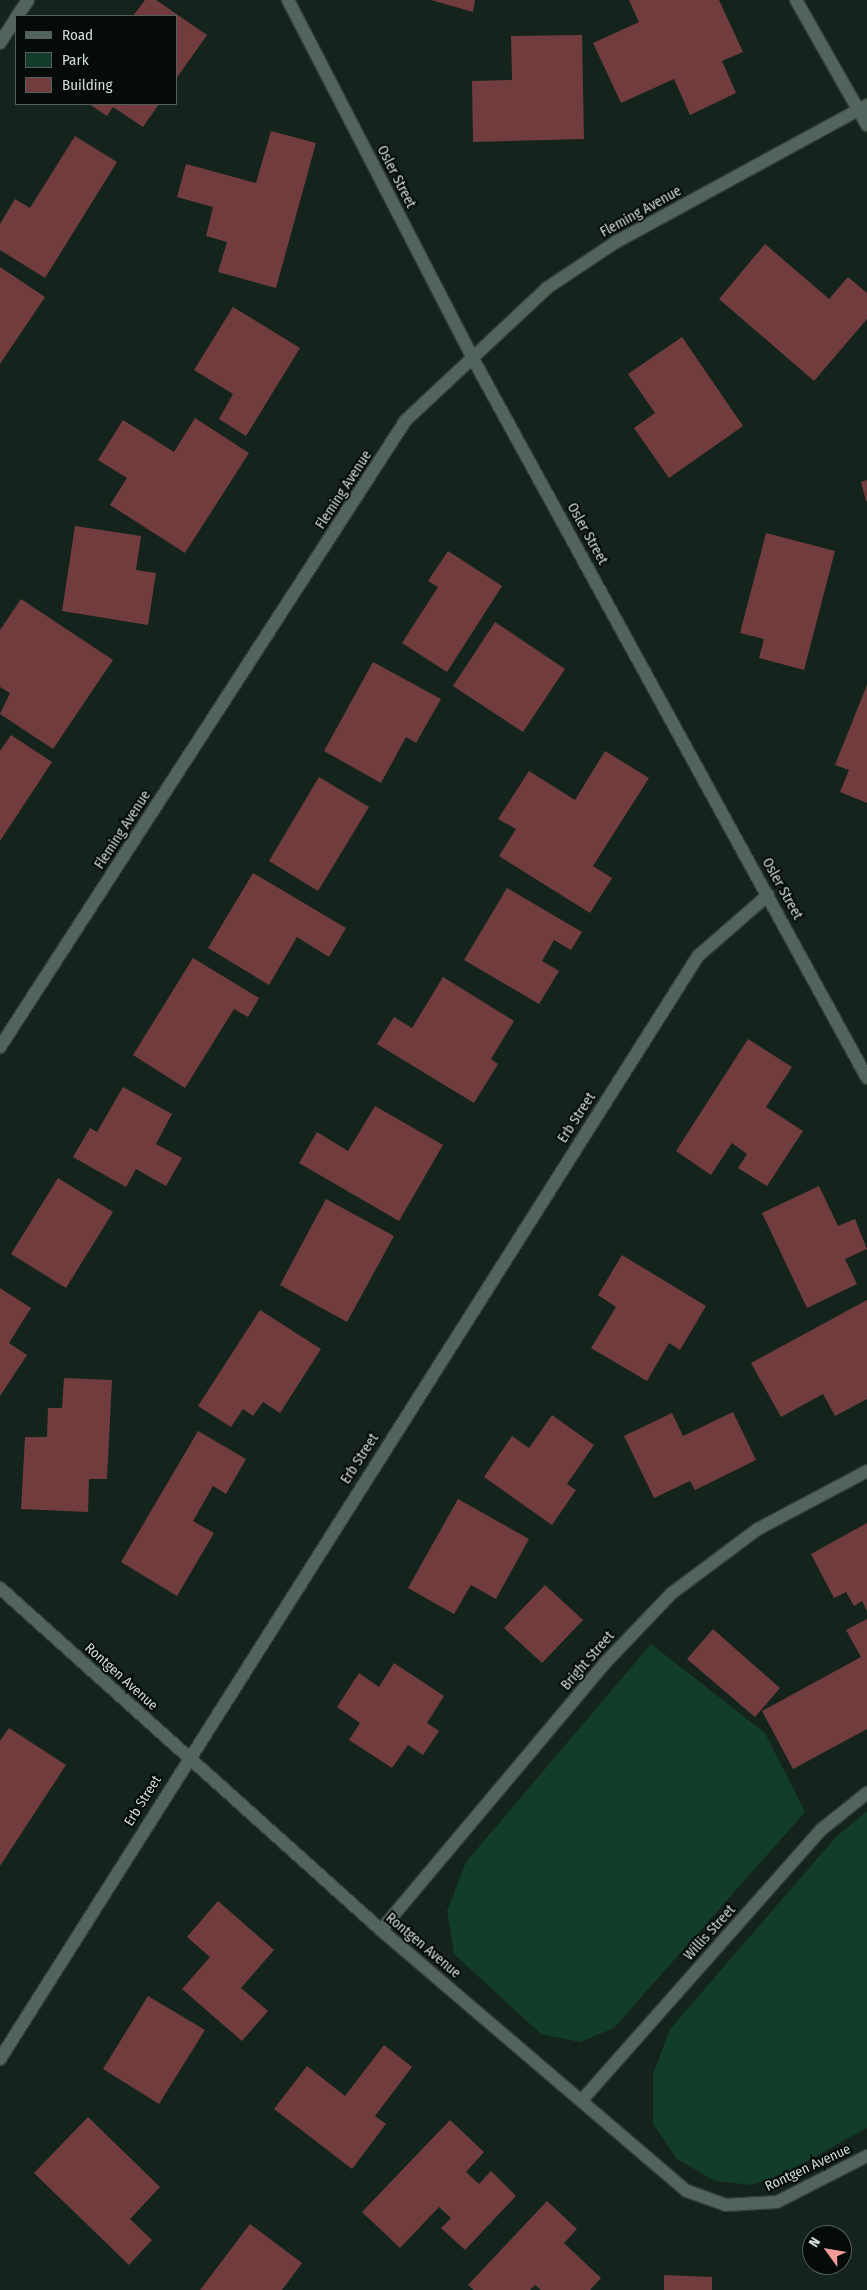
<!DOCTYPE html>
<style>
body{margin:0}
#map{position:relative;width:867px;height:2290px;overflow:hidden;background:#14241c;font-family:"Fira Sans Condensed",sans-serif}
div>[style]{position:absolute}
.green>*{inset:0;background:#133d2b}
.building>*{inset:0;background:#713c3e}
.roads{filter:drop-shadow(1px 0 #333f39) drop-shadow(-1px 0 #333f39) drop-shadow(0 1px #333f39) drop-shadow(0 -1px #333f39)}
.service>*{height:12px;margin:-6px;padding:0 6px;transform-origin:6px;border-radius:6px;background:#52645b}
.minor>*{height:12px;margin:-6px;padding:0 6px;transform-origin:6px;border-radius:6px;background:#52645b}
span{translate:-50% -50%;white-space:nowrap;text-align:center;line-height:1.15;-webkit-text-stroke:4px #050b08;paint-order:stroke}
.street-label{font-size:14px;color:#d3ddd8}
.legend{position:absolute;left:15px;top:15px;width:162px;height:90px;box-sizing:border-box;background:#050b08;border:1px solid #575f5b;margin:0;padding:6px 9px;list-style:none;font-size:15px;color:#d3ddd8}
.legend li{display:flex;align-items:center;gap:10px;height:25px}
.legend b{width:25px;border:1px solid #575f5b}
.north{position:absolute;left:802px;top:2225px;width:50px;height:50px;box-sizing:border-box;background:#050b08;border:1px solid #575f5b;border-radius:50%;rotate:302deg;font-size:14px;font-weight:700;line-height:20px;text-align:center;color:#d3ddd8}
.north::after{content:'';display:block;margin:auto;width:18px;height:22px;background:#f59b9c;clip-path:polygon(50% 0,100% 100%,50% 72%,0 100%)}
</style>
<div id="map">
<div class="green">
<div style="clip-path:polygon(651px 1644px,765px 1733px,805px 1812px,614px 2028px,580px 2042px,541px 2034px,454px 1954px,447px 1911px,466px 1862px)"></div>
<div style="clip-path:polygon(867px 1811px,867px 2128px,787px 2172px,752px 2185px,715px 2181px,677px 2159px,653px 2124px,653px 2074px,670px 2029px,836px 1837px)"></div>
</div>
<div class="building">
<div style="clip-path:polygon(145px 0,156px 0,207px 35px,176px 79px,176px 16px,133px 16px)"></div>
<div style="clip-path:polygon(431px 0,475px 0,473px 12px)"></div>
<div style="clip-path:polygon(629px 0,719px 0,743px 52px,722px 61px,736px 93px,690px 115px,674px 79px,621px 103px,593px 43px,639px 22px)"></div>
<div style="clip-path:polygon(582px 35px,584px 139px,473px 142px,472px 81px,512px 80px,511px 36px)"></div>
<div style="clip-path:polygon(89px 104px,159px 104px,143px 127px,113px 107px,107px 116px)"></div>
<div style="clip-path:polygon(271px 131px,316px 143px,276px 288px,218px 272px,227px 242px,206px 236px,213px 207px,177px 197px,186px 164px,256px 183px)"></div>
<div style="clip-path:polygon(75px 136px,117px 162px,45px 278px,0 250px,0 224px,15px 199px,30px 208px)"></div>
<div style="clip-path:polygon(765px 244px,829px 299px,848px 277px,867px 293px,867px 319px,814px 381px,719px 299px)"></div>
<div style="clip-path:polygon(0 267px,45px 297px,0 364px)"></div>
<div style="clip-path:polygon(233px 307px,300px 348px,246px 436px,219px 419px,233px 394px,194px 370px)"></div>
<div style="clip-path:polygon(682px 337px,743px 426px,669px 478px,634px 428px,655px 413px,628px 374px)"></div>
<div style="clip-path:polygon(195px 418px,249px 453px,185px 553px,110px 505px,127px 478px,98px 460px,123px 420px,174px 452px)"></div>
<div style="clip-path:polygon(867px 480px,867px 501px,866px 501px,861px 482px)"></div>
<div style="clip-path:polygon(75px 526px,141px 536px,136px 570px,156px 573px,148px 625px,62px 611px)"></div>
<div style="clip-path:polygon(766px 533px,835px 551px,804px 670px,759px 658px,764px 639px,740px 633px)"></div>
<div style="clip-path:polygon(448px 551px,502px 586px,447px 672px,402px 643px,438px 587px,428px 581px)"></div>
<div style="clip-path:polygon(21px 599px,113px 660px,53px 749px,0 714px,10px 693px,0 687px,0 630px)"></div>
<div style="clip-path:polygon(495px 622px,565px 669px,523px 732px,453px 686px)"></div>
<div style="clip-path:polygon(373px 662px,441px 699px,416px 743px,406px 737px,381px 783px,324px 751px)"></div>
<div style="clip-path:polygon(867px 685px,867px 803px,840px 792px,849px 770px,835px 765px)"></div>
<div style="clip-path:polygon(11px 735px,52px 762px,0 841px,0 751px)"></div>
<div style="clip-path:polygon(605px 751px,649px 778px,593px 866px,612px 878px,590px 913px,499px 856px,516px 829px,498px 819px,529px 771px,575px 800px)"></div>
<div style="clip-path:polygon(319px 777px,369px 807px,318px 891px,269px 861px)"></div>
<div style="clip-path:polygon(253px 873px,346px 928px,329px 957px,297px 937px,269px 985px,208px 948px)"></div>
<div style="clip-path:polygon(507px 888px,582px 932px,571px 950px,554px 940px,542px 961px,559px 971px,539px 1004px,464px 960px)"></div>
<div style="clip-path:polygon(193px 958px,259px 998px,248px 1017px,234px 1009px,185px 1088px,133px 1055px)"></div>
<div style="clip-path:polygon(443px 977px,514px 1021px,491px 1059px,498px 1064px,474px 1103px,377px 1044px,394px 1017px,412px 1028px)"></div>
<div style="clip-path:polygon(748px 1039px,792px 1067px,766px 1107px,803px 1131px,767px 1186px,738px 1168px,747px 1154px,732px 1143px,711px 1175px,676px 1151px)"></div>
<div style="clip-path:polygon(123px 1087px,172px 1114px,156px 1144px,182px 1158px,166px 1186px,136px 1169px,126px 1187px,73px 1157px,90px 1128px,97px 1132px)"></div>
<div style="clip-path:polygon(375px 1106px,443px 1145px,399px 1221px,299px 1163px,317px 1132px,348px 1151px)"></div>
<div style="clip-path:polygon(58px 1178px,113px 1212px,66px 1288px,11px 1254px)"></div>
<div style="clip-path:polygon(819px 1186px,838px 1226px,855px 1219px,867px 1249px,845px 1259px,857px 1284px,807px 1308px,762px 1213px)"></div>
<div style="clip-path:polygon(326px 1199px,394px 1236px,347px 1322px,280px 1285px)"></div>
<div style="clip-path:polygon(622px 1255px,706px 1306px,680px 1350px,669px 1343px,647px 1381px,591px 1348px,616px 1307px,598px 1295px)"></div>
<div style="clip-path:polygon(0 1288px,31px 1308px,9px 1343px,27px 1355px,0 1396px)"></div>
<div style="clip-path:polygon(867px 1300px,867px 1399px,835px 1416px,823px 1394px,781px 1417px,751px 1363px)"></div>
<div style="clip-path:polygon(260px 1310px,321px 1349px,280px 1413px,263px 1402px,253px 1416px,243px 1409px,231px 1427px,198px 1406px)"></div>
<div style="clip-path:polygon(64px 1378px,112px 1380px,107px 1479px,89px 1479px,88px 1512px,21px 1509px,25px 1437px,47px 1437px,48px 1408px,62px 1408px)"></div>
<div style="clip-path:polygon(733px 1412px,756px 1460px,695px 1490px,690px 1481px,654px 1498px,624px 1436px,672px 1413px,683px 1436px)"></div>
<div style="clip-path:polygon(552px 1415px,594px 1445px,567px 1484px,576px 1490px,552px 1525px,484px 1477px,512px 1436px,529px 1448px)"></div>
<div style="clip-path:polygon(198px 1431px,246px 1459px,226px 1494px,213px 1486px,193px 1521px,214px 1533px,177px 1596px,121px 1562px)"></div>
<div style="clip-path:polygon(458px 1499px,529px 1539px,496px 1599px,471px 1585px,454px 1614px,408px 1588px)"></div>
<div style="clip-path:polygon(867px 1523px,867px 1611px,862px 1601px,854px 1606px,846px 1592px,834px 1598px,811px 1554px)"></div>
<div style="clip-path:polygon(545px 1585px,583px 1620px,542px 1663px,504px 1628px)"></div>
<div style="clip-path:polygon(867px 1619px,867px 1729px,793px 1769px,762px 1711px,861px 1657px,846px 1630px)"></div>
<div style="clip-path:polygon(713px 1629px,780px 1688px,755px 1717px,687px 1659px)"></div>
<div style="clip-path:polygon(394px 1663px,444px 1696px,427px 1723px,439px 1731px,423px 1755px,408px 1745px,392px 1768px,349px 1740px,360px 1723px,337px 1707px,359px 1673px,379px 1687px)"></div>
<div style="clip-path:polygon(9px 1728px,66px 1765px,0 1866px,0 1741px)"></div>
<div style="clip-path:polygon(218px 1901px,274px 1950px,241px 1988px,268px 2011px,242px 2041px,182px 1989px,210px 1957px,187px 1937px)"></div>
<div style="clip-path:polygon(148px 1996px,205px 2030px,159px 2104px,103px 2069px)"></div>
<div style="clip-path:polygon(384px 2045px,412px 2067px,375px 2116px,386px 2124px,352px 2169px,274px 2109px,307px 2066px,345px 2096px)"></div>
<div style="clip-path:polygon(88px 2117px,160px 2187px,130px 2219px,152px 2240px,129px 2265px,34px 2173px)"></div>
<div style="clip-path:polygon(450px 2120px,484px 2152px,466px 2172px,479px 2184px,491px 2171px,516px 2196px,465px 2250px,441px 2228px,451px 2218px,439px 2207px,400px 2248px,362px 2212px)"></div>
<div style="clip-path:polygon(547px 2201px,577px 2229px,564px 2243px,601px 2278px,590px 2290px,541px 2290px,535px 2285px,530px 2290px,474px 2290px,468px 2285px)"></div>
<div style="clip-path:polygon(250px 2224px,302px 2263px,282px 2290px,200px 2290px)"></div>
<div style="clip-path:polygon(664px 2275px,712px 2277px,712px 2290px,664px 2290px)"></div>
</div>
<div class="roads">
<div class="service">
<div style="left:582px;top:2100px;width:362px;rotate:-48.5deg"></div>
<div style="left:822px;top:1829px;width:58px;rotate:-38.7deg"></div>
</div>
<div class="minor">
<div style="left:288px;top:0;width:402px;rotate:62.7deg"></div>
<div style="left:472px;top:357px;width:822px;rotate:61.28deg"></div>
<div style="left:796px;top:0;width:144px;rotate:60.4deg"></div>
<div style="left:17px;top:16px;width:19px;rotate:-55deg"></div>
<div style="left:0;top:43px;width:30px;rotate:-57deg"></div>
<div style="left:0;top:1047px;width:747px;rotate:-57.08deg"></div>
<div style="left:406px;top:420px;width:193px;rotate:-43.1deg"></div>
<div style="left:547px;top:288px;width:83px;rotate:-33.7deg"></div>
<div style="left:616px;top:242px;width:286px;rotate:-28.6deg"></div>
<div style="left:0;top:1588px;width:512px;rotate:41.91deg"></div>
<div style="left:381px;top:1930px;width:402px;rotate:40.5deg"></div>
<div style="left:687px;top:2191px;width:41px;rotate:19.7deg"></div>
<div style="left:726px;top:2205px;width:51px;rotate:-3.4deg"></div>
<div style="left:777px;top:2202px;width:101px;rotate:-27.1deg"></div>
<div style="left:381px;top:1930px;width:349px;rotate:-50deg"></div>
<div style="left:605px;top:1663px;width:97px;rotate:-46.3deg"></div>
<div style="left:672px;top:1593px;width:107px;rotate:-36.7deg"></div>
<div style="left:758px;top:1529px;width:123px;rotate:-28deg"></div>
<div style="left:0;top:2059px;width:1305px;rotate:-57.67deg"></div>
<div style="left:698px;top:956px;width:93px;rotate:-41.1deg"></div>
</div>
</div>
<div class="street-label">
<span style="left:396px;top:177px;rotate:63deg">Osler Street</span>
<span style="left:641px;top:212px;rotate:-29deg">Fleming Avenue</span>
<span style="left:344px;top:490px;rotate:-57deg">Fleming Avenue</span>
<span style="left:587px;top:534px;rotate:61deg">Osler Street</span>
<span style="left:123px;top:830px;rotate:-57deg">Fleming Avenue</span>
<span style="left:782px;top:889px;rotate:61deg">Osler Street</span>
<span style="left:577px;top:1118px;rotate:-57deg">Erb Street</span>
<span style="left:360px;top:1459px;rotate:-57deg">Erb Street</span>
<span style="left:588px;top:1661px;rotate:-49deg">Bright Street</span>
<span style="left:121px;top:1677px;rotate:42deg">Rontgen Avenue</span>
<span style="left:143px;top:1801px;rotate:-58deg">Erb Street</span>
<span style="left:710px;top:1933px;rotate:-48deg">Willis Street</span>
<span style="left:423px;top:1946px;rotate:40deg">Rontgen Avenue</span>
<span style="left:808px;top:2168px;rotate:-25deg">Rontgen Avenue</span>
</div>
<ul class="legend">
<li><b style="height:6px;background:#52645b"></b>Road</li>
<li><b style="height:14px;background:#133d2b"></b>Park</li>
<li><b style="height:14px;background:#713c3e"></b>Building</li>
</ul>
<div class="north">N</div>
</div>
